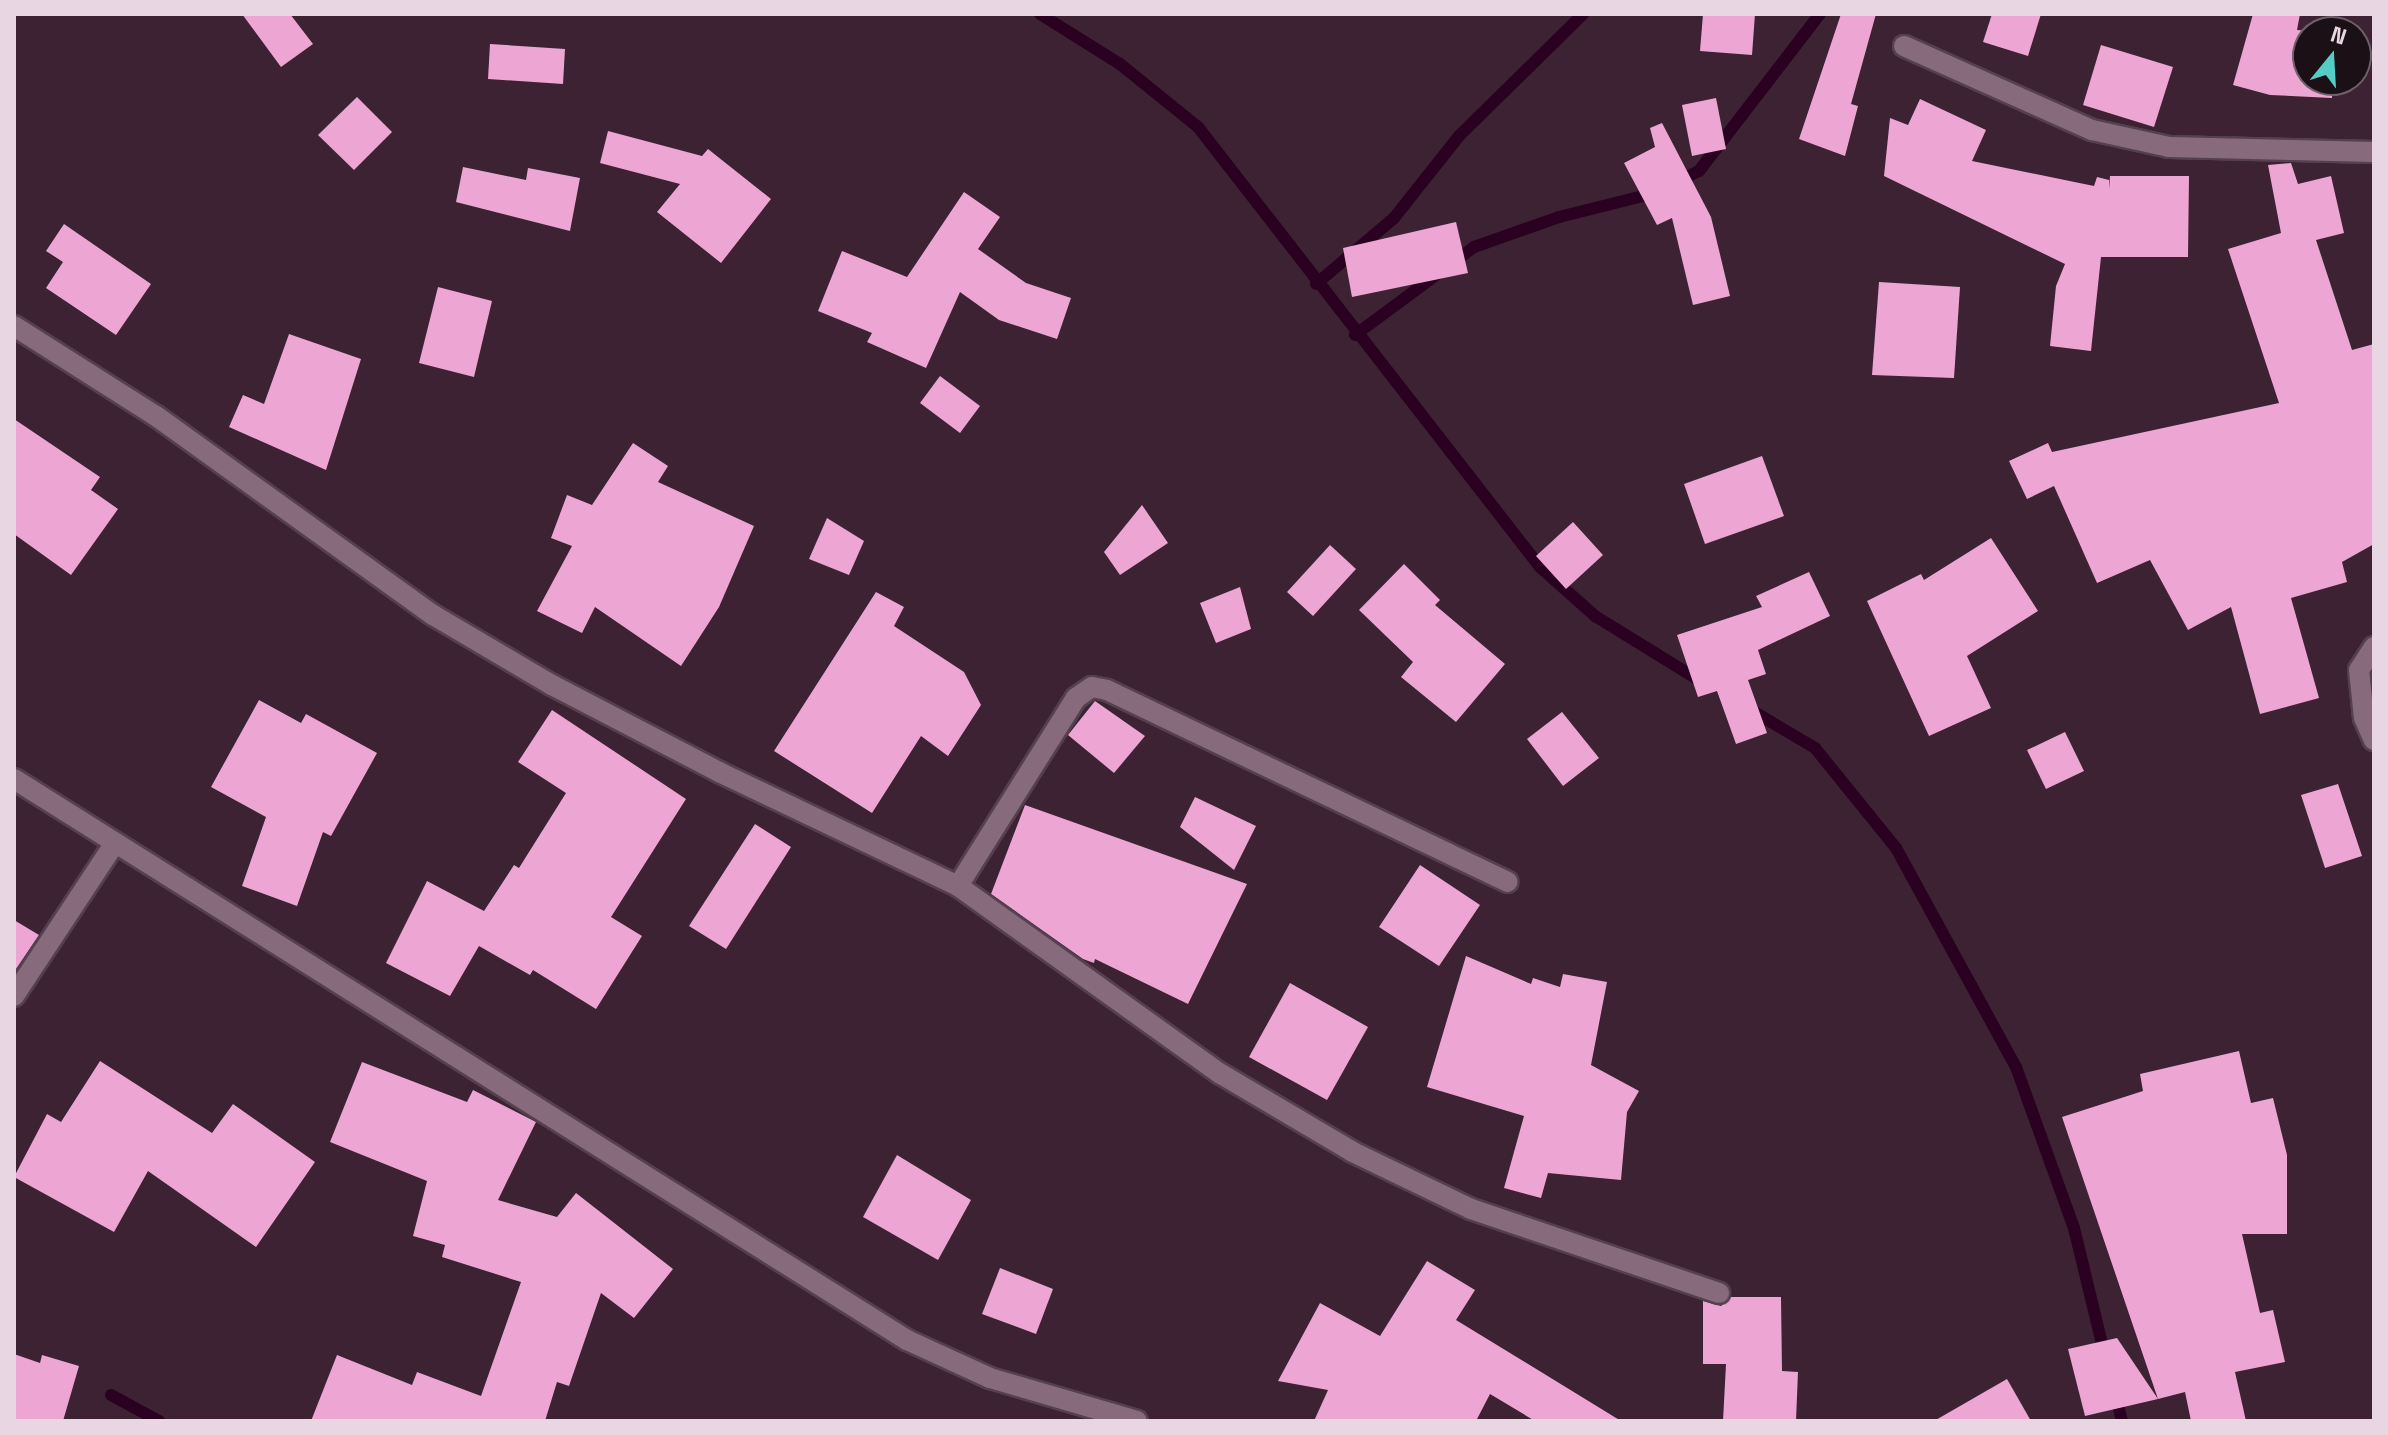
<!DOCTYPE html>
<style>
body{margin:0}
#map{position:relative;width:2388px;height:1435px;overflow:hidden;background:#3c2233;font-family:"Space Grotesk",sans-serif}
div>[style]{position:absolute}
.stream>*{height:12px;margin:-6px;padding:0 6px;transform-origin:6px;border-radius:6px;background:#2a0120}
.building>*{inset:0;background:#eda6d4}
.roads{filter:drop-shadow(2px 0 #55404f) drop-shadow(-2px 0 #55404f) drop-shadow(0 2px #55404f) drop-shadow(0 -2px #55404f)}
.minor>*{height:20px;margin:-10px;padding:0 10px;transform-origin:10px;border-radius:10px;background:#886a7d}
span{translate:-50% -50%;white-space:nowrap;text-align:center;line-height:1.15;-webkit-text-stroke:8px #1c1017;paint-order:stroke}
.frame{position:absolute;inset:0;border:16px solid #e8d7e2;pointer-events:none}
.north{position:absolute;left:2292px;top:16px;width:80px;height:80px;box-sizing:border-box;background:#1c1017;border:2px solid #6e6068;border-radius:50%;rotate:18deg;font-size:22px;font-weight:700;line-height:32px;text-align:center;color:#e8d7e2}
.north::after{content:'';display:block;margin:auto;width:28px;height:36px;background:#54cdc7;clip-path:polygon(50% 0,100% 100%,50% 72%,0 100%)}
</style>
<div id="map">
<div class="stream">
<div style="left:1040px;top:14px;width:94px;rotate:32deg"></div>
<div style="left:1120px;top:64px;width:100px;rotate:38.9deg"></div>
<div style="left:1198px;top:127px;width:557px;rotate:52.14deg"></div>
<div style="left:1540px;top:567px;width:74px;rotate:41.7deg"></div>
<div style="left:1595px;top:616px;width:126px;rotate:31.7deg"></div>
<div style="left:1675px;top:183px;width:27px;rotate:-27deg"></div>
<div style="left:1699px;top:171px;width:198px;rotate:-52.4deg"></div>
<div style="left:1316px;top:284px;width:102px;rotate:-40.2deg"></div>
<div style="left:1394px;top:218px;width:105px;rotate:-51.6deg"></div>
<div style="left:1459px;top:136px;width:174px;rotate:-44.5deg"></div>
<div style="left:1355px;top:335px;width:148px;rotate:-36.5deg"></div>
<div style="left:1474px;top:247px;width:90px;rotate:-19.4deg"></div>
<div style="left:1559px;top:217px;width:99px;rotate:-14deg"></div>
<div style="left:1749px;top:709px;width:77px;rotate:30.6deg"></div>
<div style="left:1815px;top:748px;width:129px;rotate:51deg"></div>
<div style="left:1896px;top:848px;width:250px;rotate:61.3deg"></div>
<div style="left:2016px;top:1067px;width:171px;rotate:70.2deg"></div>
<div style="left:2074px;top:1228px;width:132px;rotate:76.4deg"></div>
<div style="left:2115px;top:1393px;width:29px;rotate:76deg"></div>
<div style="left:111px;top:1395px;width:55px;rotate:28.4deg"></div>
</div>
<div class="building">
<div style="clip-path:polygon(242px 14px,290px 14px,313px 44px,281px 67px)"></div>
<div style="clip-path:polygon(1703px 14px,1755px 14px,1752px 55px,1700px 51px)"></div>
<div style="clip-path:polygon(1841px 14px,1876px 14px,1851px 104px,1858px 106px,1845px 156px,1799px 139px)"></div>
<div style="clip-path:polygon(1992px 14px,2041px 14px,2028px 56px,1983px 42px)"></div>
<div style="clip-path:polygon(2253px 14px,2300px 14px,2297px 30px,2328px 32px,2308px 32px,2308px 80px,2333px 80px,2332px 98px,2270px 95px,2233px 85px)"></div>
<div style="clip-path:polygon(490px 44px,565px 49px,563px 84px,488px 79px)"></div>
<div style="clip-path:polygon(2101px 45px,2173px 67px,2154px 127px,2083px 105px)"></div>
<div style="clip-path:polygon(357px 97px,392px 132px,354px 170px,318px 135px)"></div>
<div style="clip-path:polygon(1716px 98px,1726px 149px,1692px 156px,1682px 105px)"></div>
<div style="clip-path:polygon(1920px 99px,1986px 130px,1972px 161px,2094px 186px,2097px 177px,2109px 180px,2109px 189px,2110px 176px,2189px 176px,2188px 257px,2101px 257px,2091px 351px,2050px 346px,2056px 286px,2065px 264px,1884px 176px,1890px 118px,1908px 125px)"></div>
<div style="clip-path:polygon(1662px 123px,1711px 217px,1730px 296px,1693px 305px,1672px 218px,1657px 225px,1624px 163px,1655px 147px,1650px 128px)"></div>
<div style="clip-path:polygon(608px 131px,702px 156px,708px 149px,771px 199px,721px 263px,657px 212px,680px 184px,600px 163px)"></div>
<div style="clip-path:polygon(2291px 163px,2298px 184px,2331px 176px,2344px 233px,2316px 240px,2352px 350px,2374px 344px,2374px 544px,2342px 562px,2347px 582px,2291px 598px,2319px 698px,2260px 714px,2231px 607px,2188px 630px,2150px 560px,2097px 583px,2054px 486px,2027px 499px,2009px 461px,2048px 443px,2052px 452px,2279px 403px,2228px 249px,2281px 233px,2268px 165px)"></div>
<div style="clip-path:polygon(463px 167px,526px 180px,528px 168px,580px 178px,570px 231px,456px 202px)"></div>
<div style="clip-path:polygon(964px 192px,1000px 217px,978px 249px,1026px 283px,1071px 298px,1057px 339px,999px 320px,960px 292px,926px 368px,867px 342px,872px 333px,818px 311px,842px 251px,907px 277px)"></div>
<div style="clip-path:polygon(1456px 222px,1468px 273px,1352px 297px,1343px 248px)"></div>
<div style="clip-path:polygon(64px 224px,151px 284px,116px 335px,46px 288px,63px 262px,46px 251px)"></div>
<div style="clip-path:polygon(1879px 282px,1960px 287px,1954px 378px,1872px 375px)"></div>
<div style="clip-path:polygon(438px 287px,492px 301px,474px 377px,419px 363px)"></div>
<div style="clip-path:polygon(289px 334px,361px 359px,326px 470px,229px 427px,243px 395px,264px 404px)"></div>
<div style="clip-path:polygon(940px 376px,980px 406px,960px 433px,920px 403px)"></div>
<div style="clip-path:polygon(14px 419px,100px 477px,91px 490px,118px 509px,71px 575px,14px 534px)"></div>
<div style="clip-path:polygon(633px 443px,668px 466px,658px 482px,754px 526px,719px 607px,681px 666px,595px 607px,582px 633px,537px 611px,572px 546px,551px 538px,567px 495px,592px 505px)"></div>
<div style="clip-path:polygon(1762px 456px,1784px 516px,1705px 544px,1684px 484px)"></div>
<div style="clip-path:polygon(1142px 505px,1168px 543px,1120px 575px,1104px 552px)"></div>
<div style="clip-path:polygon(827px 518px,864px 541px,849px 575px,809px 559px)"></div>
<div style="clip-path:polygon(1573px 522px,1603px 555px,1566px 589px,1536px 556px)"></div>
<div style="clip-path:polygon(1991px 538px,2038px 611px,1967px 656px,1991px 708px,1929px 736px,1867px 601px,1921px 574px,1924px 580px)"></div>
<div style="clip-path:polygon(1330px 545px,1356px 569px,1313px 616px,1287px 592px)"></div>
<div style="clip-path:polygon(1404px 564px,1440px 600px,1435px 605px,1505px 664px,1456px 722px,1401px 677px,1413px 662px,1359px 610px)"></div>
<div style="clip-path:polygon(1809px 572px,1830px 616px,1758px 650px,1766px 674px,1748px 680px,1767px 733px,1736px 744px,1717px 691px,1698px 697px,1677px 635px,1762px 607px,1756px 596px)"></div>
<div style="clip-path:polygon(1240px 587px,1251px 629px,1216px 643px,1200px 603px)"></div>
<div style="clip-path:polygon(876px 592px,904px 607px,894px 626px,964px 672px,981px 705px,948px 756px,921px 736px,872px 813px,774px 751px)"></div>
<div style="clip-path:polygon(259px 700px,301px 723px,306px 714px,377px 753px,331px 836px,323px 832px,297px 906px,242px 886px,266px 817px,211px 787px)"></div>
<div style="clip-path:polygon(1095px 701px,1145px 736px,1114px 773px,1068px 735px)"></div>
<div style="clip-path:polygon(552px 710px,686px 799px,611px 917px,642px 936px,596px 1009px,533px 970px,530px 975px,479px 946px,450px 996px,386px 963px,427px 881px,484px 911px,514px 865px,519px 868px,566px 793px,518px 762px)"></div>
<div style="clip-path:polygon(1562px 712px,1599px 758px,1563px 786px,1527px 739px)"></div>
<div style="clip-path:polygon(2065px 732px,2084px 771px,2046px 789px,2027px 750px)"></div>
<div style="clip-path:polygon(2338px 784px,2362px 856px,2325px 868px,2301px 795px)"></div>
<div style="clip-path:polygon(1195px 797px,1256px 826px,1234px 870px,1180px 827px)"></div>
<div style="clip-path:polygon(1025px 805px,1247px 884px,1188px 1004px,1095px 959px,1094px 963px,1083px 959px,991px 894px)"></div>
<div style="clip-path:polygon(755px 824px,791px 847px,726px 949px,689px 926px)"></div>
<div style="clip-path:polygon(1420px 865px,1480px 905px,1439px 966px,1379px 927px)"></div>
<div style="clip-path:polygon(14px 920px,39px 935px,14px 972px)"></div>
<div style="clip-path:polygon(1466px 956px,1531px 984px,1533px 978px,1560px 987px,1563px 974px,1607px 982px,1591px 1065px,1639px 1091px,1627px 1112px,1621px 1180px,1548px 1173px,1541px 1198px,1504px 1188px,1524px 1116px,1427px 1087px)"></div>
<div style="clip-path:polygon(1290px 983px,1368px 1027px,1327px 1100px,1249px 1057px)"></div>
<div style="clip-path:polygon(2239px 1051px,2251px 1103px,2273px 1098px,2287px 1155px,2287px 1234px,2242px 1234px,2260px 1313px,2273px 1310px,2285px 1362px,2235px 1372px,2246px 1421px,2191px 1421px,2185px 1392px,2158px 1399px,2062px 1117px,2143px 1091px,2140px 1074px)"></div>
<div style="clip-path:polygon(100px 1061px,212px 1133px,233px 1104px,315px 1162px,256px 1247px,148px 1171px,114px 1232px,14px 1177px,47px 1114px,61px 1122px)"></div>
<div style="clip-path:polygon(362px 1062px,467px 1102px,473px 1090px,536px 1122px,498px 1200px,557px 1217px,576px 1193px,673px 1269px,634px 1318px,601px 1293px,569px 1386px,557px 1382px,545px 1421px,311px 1421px,337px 1355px,412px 1385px,417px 1372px,481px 1396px,521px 1282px,442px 1257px,445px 1245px,413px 1236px,427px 1181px,330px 1142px)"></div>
<div style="clip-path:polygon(897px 1155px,971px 1200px,938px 1260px,863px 1217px)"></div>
<div style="clip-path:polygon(1427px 1261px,1475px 1290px,1456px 1320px,1621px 1421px,1535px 1421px,1490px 1394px,1476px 1421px,1314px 1421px,1328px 1390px,1278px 1381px,1320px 1303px,1380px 1336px)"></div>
<div style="clip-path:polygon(1000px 1268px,1053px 1289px,1036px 1334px,982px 1314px)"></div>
<div style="clip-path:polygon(1731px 1297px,1781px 1297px,1782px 1371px,1798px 1372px,1796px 1421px,1723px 1421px,1726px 1364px,1703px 1364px,1703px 1301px,1721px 1306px)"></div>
<div style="clip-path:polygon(2117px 1338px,2158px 1399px,2085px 1416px,2068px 1349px)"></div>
<div style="clip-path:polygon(14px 1354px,40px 1363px,42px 1355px,79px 1366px,63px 1421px,14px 1421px)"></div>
<div style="clip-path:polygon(2007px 1379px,2031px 1421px,1934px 1421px)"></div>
</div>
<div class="roads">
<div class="minor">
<div style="left:1904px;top:46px;width:206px;rotate:24.1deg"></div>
<div style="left:2092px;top:130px;width:79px;rotate:12.4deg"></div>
<div style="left:2169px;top:147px;width:205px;rotate:1.4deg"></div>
<div style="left:14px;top:326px;width:168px;rotate:32.4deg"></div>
<div style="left:156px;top:416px;width:341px;rotate:35.7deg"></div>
<div style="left:433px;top:615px;width:138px;rotate:30.5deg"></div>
<div style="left:552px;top:685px;width:188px;rotate:27.5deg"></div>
<div style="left:719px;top:772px;width:265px;rotate:25.5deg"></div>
<div style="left:958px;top:886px;width:323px;rotate:35.6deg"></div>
<div style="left:1221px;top:1074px;width:153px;rotate:30.6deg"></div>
<div style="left:1353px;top:1152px;width:131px;rotate:25.8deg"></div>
<div style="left:1471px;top:1209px;width:262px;rotate:18.7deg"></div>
<div style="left:2374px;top:647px;width:27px;rotate:123deg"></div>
<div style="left:2359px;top:670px;width:48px;rotate:84.1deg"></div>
<div style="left:2364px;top:718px;width:24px;rotate:66deg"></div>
<div style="left:14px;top:779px;width:1055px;rotate:32.14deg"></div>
<div style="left:907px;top:1340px;width:91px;rotate:24.6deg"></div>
<div style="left:990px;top:1378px;width:153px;rotate:16.3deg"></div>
<div style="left:958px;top:886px;width:222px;rotate:-57.9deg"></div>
<div style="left:1076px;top:698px;width:19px;rotate:-35deg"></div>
<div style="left:1092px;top:687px;width:15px;rotate:11deg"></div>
<div style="left:1107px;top:690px;width:444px;rotate:25.6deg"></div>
<div style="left:14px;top:996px;width:183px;rotate:-56.6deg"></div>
</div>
</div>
<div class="frame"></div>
<div class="north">N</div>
</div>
